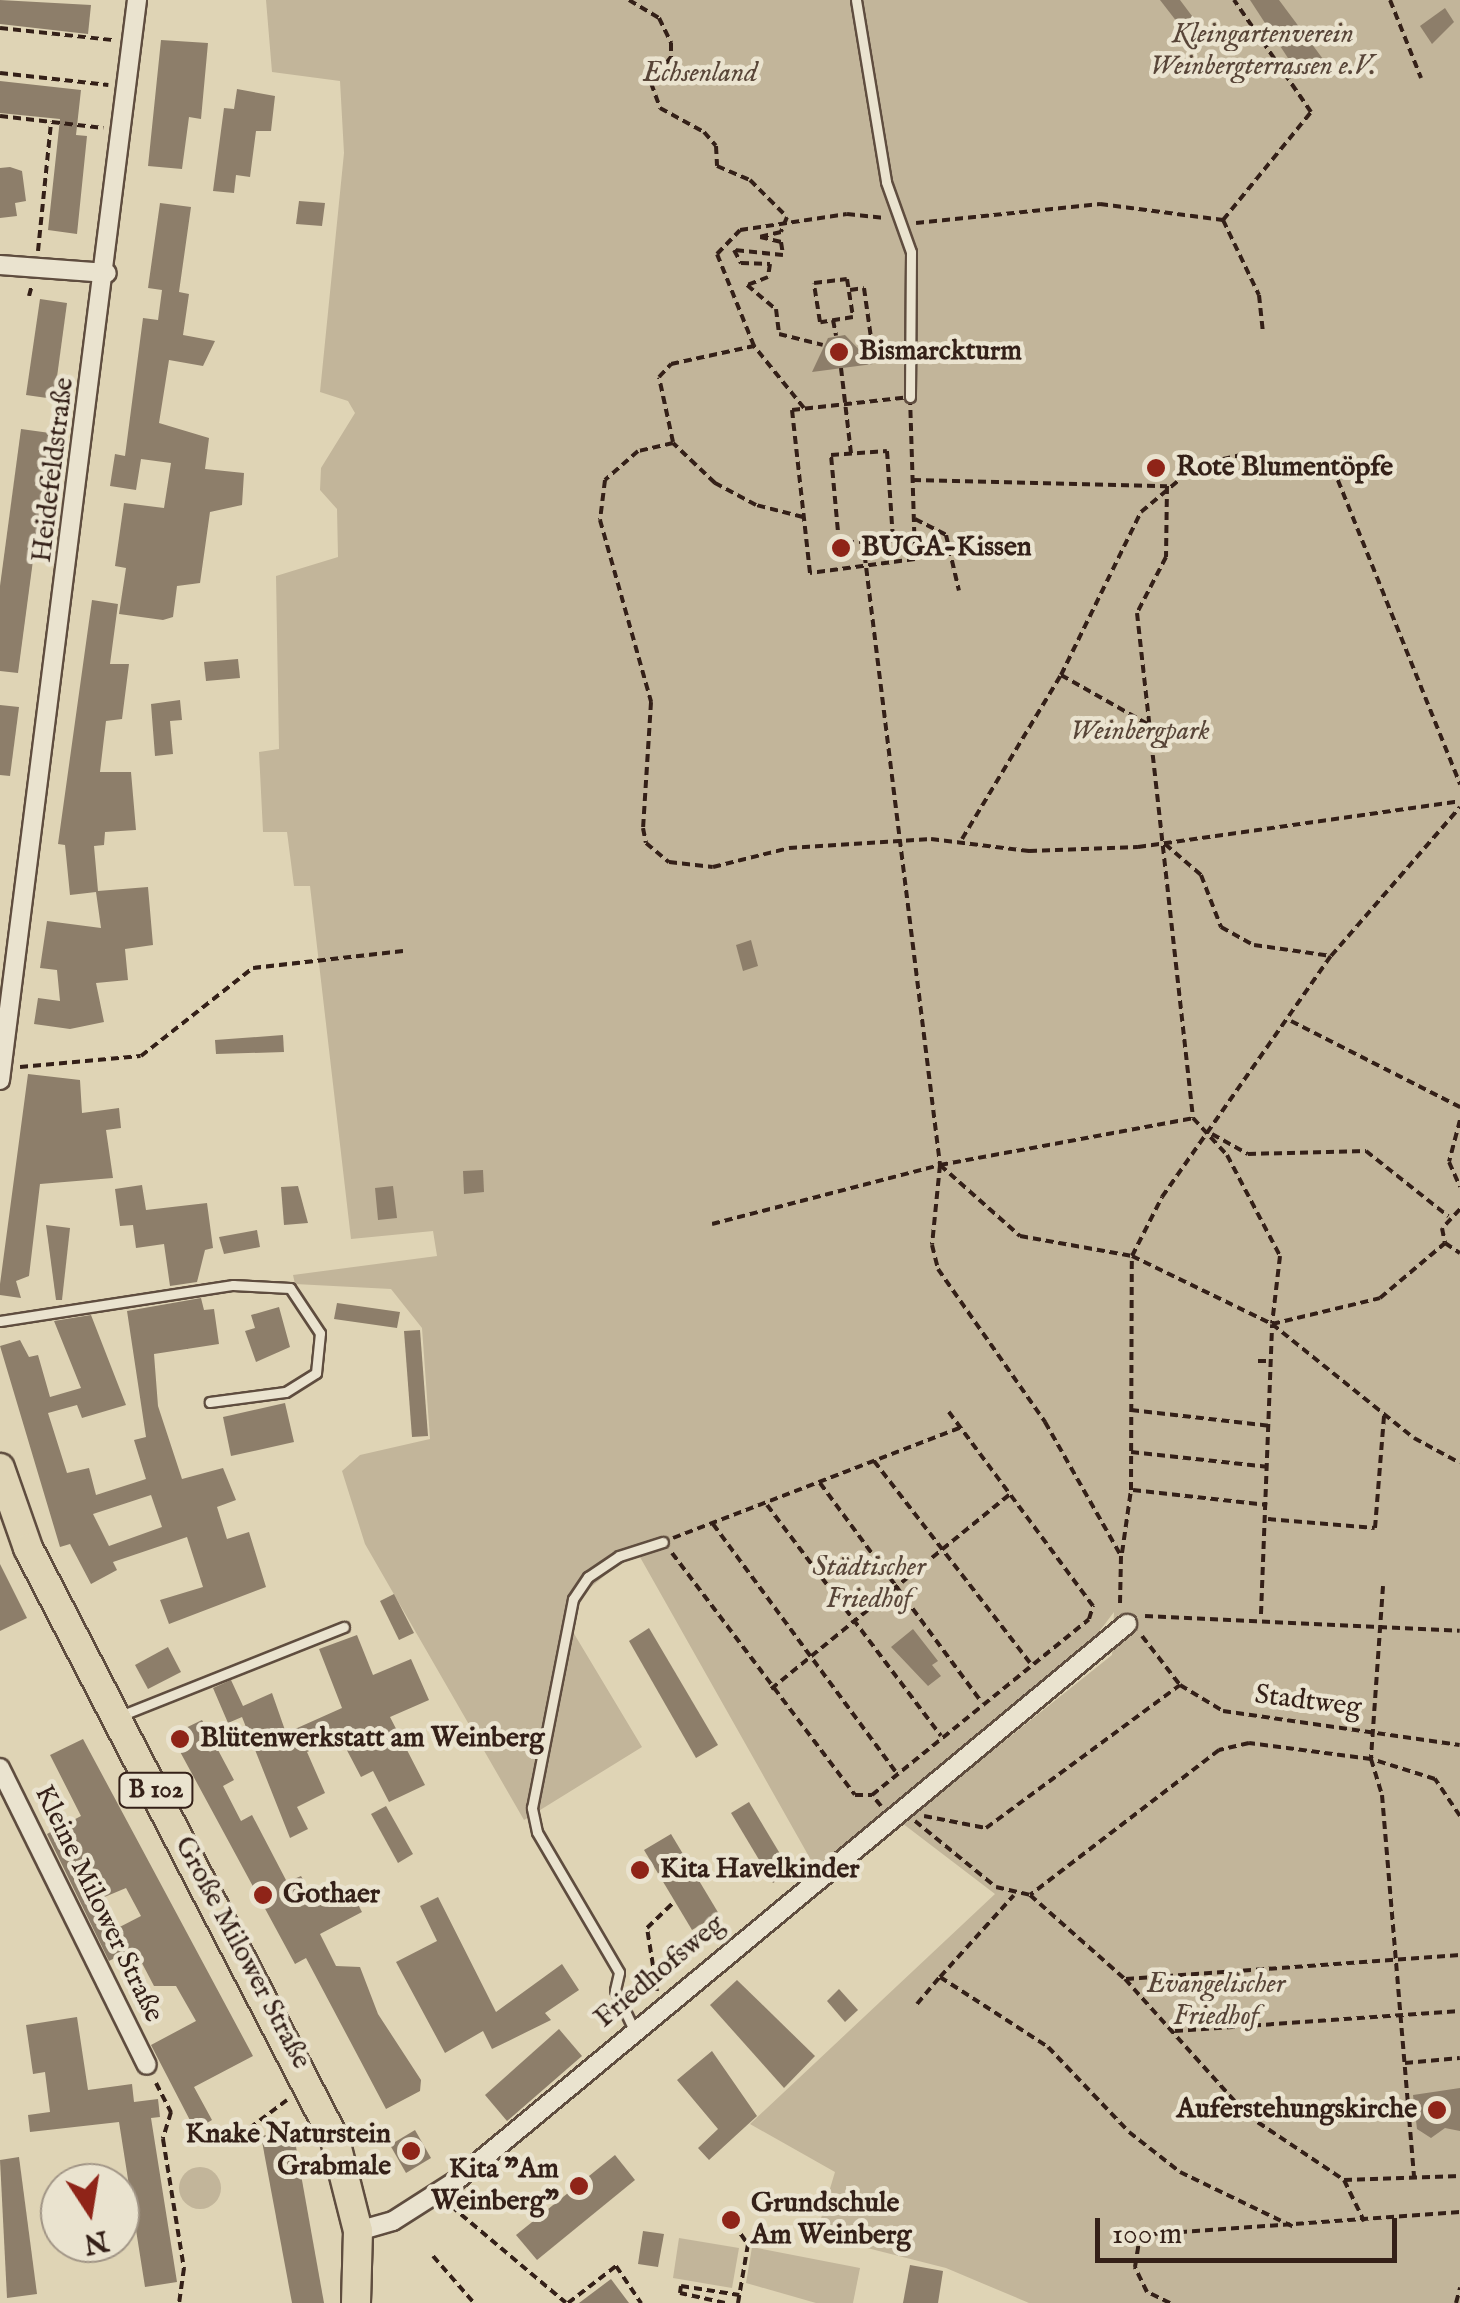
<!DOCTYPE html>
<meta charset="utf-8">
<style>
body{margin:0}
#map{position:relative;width:1460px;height:2303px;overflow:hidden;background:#dfd4b5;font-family:"IM FELL English",serif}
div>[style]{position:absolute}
.green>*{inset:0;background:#c2b59a}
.round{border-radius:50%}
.building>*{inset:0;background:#8d7e6a}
.path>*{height:4px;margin-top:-2px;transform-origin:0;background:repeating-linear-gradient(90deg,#342018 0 8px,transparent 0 13px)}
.roads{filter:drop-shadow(2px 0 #5f4d3f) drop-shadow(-2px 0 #5f4d3f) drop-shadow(0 2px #5f4d3f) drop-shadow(0 -2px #5f4d3f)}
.service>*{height:9px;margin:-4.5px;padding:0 4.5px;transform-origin:4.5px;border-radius:4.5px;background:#eae3cf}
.minor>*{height:18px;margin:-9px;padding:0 9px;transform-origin:9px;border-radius:9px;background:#eae3cf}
.primary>*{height:28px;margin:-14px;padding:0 14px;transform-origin:14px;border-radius:14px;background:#dfd4b5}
.dots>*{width:28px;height:28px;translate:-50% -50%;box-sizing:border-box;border:5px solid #eae3cf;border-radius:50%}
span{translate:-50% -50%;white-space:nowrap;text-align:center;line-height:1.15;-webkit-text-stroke:9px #eae3cf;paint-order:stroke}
.shield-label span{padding:2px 8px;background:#eae3cf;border:2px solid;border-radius:8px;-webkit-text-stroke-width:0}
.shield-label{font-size:25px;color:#342018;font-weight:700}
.park-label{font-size:28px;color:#584538;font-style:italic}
.poi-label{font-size:28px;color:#342018;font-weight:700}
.left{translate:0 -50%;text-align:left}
.right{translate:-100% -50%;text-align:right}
.street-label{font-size:28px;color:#342018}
.north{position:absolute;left:40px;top:2163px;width:100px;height:100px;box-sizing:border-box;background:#eae3cf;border:2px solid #a19586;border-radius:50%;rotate:168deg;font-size:28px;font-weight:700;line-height:40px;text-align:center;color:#342018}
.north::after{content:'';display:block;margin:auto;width:35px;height:45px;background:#8f2418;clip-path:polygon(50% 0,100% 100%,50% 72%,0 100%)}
.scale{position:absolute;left:1095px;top:2218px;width:302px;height:45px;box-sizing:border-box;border:5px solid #342018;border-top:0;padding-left:12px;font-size:30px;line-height:35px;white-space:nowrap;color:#342018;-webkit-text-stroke:8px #eae3cf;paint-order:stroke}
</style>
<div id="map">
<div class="green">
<div style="clip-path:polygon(266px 0,1460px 0,1460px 2303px,1029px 2303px,946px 2268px,816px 2235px,835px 2172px,750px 2124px,995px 1894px,902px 1823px,1112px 1655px,1114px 1612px,1085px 1650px,816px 1869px,636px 1550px,575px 1600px,570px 1627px,642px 1747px,524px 1820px,365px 1544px,342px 1471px,360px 1455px,430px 1439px,422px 1328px,391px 1289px,295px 1284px,293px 1275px,437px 1256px,433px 1231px,351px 1239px,310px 886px,294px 886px,287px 832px,263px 832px,259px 752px,279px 749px,276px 576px,338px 557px,337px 509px,320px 490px,321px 468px,355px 413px,348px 401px,320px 392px,344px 153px,340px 81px,272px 72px)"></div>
<div class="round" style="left:179px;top:2167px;width:42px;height:42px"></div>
<div style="clip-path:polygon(679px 2238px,739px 2248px,732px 2288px,673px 2278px)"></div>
<div style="clip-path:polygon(752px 2247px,860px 2268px,853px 2303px,816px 2303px,746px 2283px)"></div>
</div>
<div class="building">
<div style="clip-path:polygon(0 0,91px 5px,88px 34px,0 24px)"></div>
<div style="clip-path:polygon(1160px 0,1180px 0,1210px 40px,1198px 49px)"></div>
<div style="clip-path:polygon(1250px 0,1279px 0,1323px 59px,1299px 75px)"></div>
<div style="clip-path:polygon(1445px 8px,1454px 22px,1432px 44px,1420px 26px)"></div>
<div style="clip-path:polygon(161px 40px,208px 43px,201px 119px,189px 117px,182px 169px,148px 166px)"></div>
<div style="clip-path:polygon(0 81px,81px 90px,76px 135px,87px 136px,77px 234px,48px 230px,60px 119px,0 113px)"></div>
<div style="clip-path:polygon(237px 89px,275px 96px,271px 131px,256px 131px,250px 177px,236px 175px,234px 193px,213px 191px,224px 108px,234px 109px)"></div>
<div style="clip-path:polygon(10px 167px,22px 171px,26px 201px,15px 203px,17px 216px,0 218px,0 168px)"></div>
<div style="clip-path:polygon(299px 201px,325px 203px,322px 226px,296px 224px)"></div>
<div style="clip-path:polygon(160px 203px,191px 207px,179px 292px,189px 294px,183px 335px,215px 341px,203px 366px,169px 360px,159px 423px,209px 438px,205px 469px,244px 473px,242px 505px,210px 512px,200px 583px,177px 586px,173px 617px,163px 620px,119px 614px,126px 568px,115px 566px,124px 503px,164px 508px,171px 463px,141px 459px,136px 490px,110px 486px,115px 454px,125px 456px,143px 318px,158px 320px,162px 290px,148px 288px)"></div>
<div style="clip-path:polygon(40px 299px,67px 303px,54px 399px,26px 395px)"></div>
<div style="clip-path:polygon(845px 335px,873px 364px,812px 372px,828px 338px)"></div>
<div style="clip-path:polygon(21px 429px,50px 433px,18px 673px,0 671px,0 586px)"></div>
<div style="clip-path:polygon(92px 600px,118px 604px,110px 664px,129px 664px,122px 719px,106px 721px,100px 772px,131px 772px,136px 830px,105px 832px,104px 845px,94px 846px,98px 891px,148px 887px,153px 945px,125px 949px,128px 980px,96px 983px,104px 1022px,70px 1029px,34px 1024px,38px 998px,60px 1001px,57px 970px,40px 968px,47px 921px,101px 928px,96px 892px,70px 895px,65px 845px,58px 844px)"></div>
<div style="clip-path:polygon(238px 659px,240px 678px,206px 681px,204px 662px)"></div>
<div style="clip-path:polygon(180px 700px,182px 720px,170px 721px,173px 754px,155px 756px,151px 704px)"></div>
<div style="clip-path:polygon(0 705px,19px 707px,10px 776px,0 775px)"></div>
<div style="clip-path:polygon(751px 940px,758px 966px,743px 971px,736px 945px)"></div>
<div style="clip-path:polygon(283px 1035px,284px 1052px,216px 1054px,215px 1040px)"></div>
<div style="clip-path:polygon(28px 1074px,80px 1080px,82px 1113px,119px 1108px,121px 1128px,106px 1130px,113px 1178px,40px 1184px,29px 1276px,16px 1281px,21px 1298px,0 1295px,0 1284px)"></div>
<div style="clip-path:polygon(483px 1170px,484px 1192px,464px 1194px,463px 1171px)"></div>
<div style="clip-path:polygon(142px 1185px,146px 1210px,207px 1203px,213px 1248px,205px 1250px,197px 1282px,170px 1286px,164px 1244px,136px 1248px,133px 1225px,120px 1226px,115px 1189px)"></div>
<div style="clip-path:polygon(298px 1186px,308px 1223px,284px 1225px,281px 1187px)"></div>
<div style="clip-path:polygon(393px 1186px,397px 1218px,378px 1220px,375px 1188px)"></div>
<div style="clip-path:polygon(46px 1225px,70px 1228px,62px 1300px,56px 1300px)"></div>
<div style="clip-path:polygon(257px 1230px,260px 1247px,224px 1254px,219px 1237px)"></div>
<div style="clip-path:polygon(evenodd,201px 1298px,204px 1310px,214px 1309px,219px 1344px,154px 1354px,158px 1406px,182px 1479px,223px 1468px,236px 1500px,217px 1507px,227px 1539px,249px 1532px,266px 1587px,169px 1624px,160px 1600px,203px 1587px,187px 1537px,113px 1562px,117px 1570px,91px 1584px,70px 1544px,60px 1547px,0 1346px,20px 1340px,29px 1357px,38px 1355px,50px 1397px,81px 1388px,54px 1321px,91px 1315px,126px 1405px,82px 1418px,77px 1405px,48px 1413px,67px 1473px,89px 1468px,96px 1495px,146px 1479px,134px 1440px,146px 1437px,127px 1311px,201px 1298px,151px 1495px,162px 1527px,109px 1546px,93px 1514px,151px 1495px)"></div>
<div style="clip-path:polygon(337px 1303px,400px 1312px,397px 1328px,334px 1319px)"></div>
<div style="clip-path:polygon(279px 1307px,290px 1347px,256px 1362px,245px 1331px,255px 1328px,251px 1315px)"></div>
<div style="clip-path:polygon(420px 1330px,428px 1436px,412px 1437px,404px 1331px)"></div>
<div style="clip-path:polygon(285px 1403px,294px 1442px,231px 1456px,223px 1417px)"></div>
<div style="clip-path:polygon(0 1564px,27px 1618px,0 1631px)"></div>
<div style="clip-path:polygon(394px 1594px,414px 1633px,399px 1640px,380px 1601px)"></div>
<div style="clip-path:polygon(649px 1628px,718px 1745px,696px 1758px,629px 1641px)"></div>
<div style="clip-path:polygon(913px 1629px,938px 1661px,932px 1665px,941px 1676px,928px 1686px,891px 1647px)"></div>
<div style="clip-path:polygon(357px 1635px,373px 1675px,411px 1659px,429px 1700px,390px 1717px,425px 1785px,389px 1802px,373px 1771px,361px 1777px,340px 1737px,307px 1752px,325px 1793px,297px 1807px,308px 1829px,290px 1838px,242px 1717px,228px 1723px,213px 1688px,231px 1680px,243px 1706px,272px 1693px,286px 1733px,342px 1708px,319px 1649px)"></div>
<div style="clip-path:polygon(168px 1647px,181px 1672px,148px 1689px,135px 1665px)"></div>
<div style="clip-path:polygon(202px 1720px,234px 1780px,223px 1786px,241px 1821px,252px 1815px,287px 1882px,301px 1876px,316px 1902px,351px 1891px,362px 1912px,320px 1934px,336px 1966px,360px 1967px,378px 2014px,421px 2080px,420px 2091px,386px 2109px,306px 1958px,295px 1964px,171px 1735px)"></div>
<div style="clip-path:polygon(evenodd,83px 1739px,253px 2056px,194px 2087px,212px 2120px,195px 2130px,151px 2045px,196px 2021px,176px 1986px,154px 1986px,134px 1948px,109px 1961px,47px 1834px,81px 1816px,50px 1755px,83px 1739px,126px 1888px,141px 1916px,110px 1932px,95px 1901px,126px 1888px)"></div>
<div style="clip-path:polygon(749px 1802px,791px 1872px,773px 1883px,731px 1813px)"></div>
<div style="clip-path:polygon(386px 1806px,413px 1854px,398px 1863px,371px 1814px)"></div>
<div style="clip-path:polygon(671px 1834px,719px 1914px,692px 1930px,644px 1850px)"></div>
<div style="clip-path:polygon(438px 1897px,496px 2012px,562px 1964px,579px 1990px,545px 2013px,551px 2020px,492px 2049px,483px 2031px,445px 2053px,396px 1962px,437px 1941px,420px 1906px)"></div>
<div style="clip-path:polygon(737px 1980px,815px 2056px,784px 2088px,710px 2005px)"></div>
<div style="clip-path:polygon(839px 1989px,858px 2010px,845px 2022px,827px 2001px)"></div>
<div style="clip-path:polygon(77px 2017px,88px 2090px,132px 2084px,134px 2102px,158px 2099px,160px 2117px,151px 2118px,177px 2282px,145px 2287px,119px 2122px,30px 2132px,28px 2115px,50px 2112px,45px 2072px,33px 2074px,26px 2025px)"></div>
<div style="clip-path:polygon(559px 2029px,582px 2056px,507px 2121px,485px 2095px)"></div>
<div style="clip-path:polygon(712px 2051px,757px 2116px,709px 2160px,698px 2148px,718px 2129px,677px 2080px)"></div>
<div style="clip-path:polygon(1460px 2088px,1460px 2131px,1445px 2128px,1431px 2138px,1417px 2129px,1413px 2095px)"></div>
<div style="clip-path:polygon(293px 2130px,324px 2303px,292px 2303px,261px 2136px)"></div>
<div style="clip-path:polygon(415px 2130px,431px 2158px,406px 2173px,390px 2145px)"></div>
<div style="clip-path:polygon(615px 2155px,635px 2180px,537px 2260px,516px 2235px)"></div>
<div style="clip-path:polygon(19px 2157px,37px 2294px,7px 2298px,0 2160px)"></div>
<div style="clip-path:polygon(643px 2231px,664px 2234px,658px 2267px,638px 2264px)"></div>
<div style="clip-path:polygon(910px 2265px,943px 2271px,938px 2303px,903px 2303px)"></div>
<div style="clip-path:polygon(611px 2279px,629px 2303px,579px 2303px)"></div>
</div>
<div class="path">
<div style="left:629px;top:0;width:35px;rotate:31deg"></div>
<div style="left:659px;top:18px;width:28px;rotate:64deg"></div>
<div style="left:671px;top:43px;width:14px;rotate:90deg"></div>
<div style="left:671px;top:57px;width:33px;rotate:128deg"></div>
<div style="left:651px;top:83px;width:27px;rotate:70deg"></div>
<div style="left:660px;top:108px;width:50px;rotate:28.6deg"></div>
<div style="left:704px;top:132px;width:18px;rotate:49deg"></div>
<div style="left:716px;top:146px;width:20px;rotate:87deg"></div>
<div style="left:717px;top:166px;width:36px;rotate:23deg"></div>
<div style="left:750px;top:180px;width:52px;rotate:45deg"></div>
<div style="left:787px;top:217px;width:16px;rotate:112deg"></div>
<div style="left:781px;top:232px;width:22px;rotate:167deg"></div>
<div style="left:760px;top:237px;width:22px;rotate:13deg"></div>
<div style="left:781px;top:242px;width:13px;rotate:81deg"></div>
<div style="left:783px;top:255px;width:49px;rotate:-174.2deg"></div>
<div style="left:734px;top:250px;width:15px;rotate:62deg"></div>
<div style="left:741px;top:263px;width:29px;rotate:2deg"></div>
<div style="left:770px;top:264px;width:13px;rotate:99deg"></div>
<div style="left:768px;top:277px;width:22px;rotate:159deg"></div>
<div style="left:747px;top:285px;width:38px;rotate:40deg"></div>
<div style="left:776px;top:309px;width:25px;rotate:83deg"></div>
<div style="left:779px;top:334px;width:45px;rotate:14deg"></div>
<div style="left:1390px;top:0;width:84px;rotate:68.3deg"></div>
<div style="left:0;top:28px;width:114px;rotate:6.1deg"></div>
<div style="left:0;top:73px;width:109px;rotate:6.3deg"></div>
<div style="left:0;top:116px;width:104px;rotate:6.6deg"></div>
<div style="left:1223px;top:220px;width:83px;rotate:64.4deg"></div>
<div style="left:1259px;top:295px;width:36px;rotate:84deg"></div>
<div style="left:916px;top:223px;width:185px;rotate:-5.9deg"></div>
<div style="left:1100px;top:204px;width:124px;rotate:7.4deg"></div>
<div style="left:1223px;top:220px;width:139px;rotate:-50.8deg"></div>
<div style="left:1311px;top:112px;width:136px;rotate:-124.5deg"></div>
<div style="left:38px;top:251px;width:130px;rotate:-84.2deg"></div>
<div style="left:847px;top:279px;width:38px;rotate:81deg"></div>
<div style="left:853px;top:317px;width:33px;rotate:171deg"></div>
<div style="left:820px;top:322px;width:39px;rotate:-99deg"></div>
<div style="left:814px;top:283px;width:33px;rotate:-7deg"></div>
<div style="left:850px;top:290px;width:14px;rotate:-8deg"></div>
<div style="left:864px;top:288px;width:65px;rotate:82deg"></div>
<div style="left:873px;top:352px;width:15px;rotate:169deg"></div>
<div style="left:29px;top:296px;width:11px;rotate:-75deg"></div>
<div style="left:833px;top:320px;width:16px;rotate:79deg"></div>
<div style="left:841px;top:368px;width:86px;rotate:83.3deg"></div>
<div style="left:910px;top:397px;width:162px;rotate:88.2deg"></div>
<div style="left:915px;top:559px;width:106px;rotate:172.4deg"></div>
<div style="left:810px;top:573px;width:164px;rotate:-96.3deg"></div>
<div style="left:792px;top:410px;width:119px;rotate:-6.3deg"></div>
<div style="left:804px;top:408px;width:80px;rotate:-128.9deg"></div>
<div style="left:754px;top:346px;width:99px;rotate:-111.9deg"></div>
<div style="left:717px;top:254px;width:33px;rotate:-46deg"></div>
<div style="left:740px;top:230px;width:108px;rotate:-8.5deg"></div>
<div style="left:847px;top:214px;width:38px;rotate:6deg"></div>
<div style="left:673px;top:442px;width:66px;rotate:-102.2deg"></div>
<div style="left:659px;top:377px;width:18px;rotate:-47deg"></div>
<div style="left:671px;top:364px;width:85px;rotate:-12.2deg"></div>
<div style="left:887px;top:451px;width:89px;rotate:86.1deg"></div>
<div style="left:893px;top:540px;width:54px;rotate:176.8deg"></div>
<div style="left:839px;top:543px;width:88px;rotate:-95.2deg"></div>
<div style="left:831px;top:455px;width:56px;rotate:-4.1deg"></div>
<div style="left:913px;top:480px;width:254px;rotate:1.4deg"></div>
<div style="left:1167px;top:486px;width:71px;rotate:90.8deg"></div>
<div style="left:1166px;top:557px;width:63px;rotate:117.4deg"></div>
<div style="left:1137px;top:613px;width:508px;rotate:83.67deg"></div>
<div style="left:1193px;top:1118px;width:50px;rotate:47.4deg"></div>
<div style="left:1227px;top:1155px;width:114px;rotate:62.3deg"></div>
<div style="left:1280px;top:1256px;width:68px;rotate:96.7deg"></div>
<div style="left:1272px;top:1324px;width:182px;rotate:38.8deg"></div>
<div style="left:1414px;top:1438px;width:52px;rotate:28.5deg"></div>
<div style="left:803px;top:517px;width:49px;rotate:-165.7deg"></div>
<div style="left:756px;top:505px;width:47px;rotate:-151.8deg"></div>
<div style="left:715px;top:483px;width:58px;rotate:-136.4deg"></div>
<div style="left:673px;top:443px;width:36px;rotate:167deg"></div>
<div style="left:638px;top:451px;width:44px;rotate:138.7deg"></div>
<div style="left:605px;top:480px;width:40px;rotate:97.1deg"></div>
<div style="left:600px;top:520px;width:189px;rotate:74.3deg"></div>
<div style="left:651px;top:702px;width:126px;rotate:93.6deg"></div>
<div style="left:643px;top:828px;width:15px;rotate:79deg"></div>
<div style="left:646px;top:843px;width:30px;rotate:40deg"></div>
<div style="left:669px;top:862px;width:44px;rotate:6.5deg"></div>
<div style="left:713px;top:867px;width:78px;rotate:-14deg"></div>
<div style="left:789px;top:848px;width:142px;rotate:-3.6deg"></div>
<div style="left:931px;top:839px;width:99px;rotate:7deg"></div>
<div style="left:1029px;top:851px;width:109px;rotate:-2.1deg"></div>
<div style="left:1138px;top:847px;width:325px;rotate:-8.1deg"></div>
<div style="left:915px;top:519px;width:35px;rotate:27deg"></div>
<div style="left:946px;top:535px;width:57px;rotate:76.9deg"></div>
<div style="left:863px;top:542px;width:628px;rotate:82.95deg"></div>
<div style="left:940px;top:1165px;width:80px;rotate:95.7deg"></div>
<div style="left:932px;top:1245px;width:25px;rotate:76deg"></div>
<div style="left:938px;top:1269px;width:187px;rotate:55deg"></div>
<div style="left:1045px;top:1422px;width:154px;rotate:60.4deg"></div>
<div style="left:1121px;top:1556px;width:49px;rotate:91.2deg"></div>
<div style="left:1061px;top:675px;width:106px;rotate:29.5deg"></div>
<div style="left:962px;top:839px;width:192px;rotate:-58.9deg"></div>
<div style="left:1061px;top:675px;width:182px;rotate:-63.9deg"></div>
<div style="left:1141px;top:512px;width:73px;rotate:-40deg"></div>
<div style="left:1197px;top:465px;width:45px;rotate:-12.8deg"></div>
<div style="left:1241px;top:455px;width:93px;rotate:8deg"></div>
<div style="left:1333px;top:468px;width:341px;rotate:68.1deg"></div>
<div style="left:1165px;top:844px;width:48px;rotate:40.7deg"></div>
<div style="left:1201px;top:875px;width:56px;rotate:69deg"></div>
<div style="left:1221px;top:927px;width:38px;rotate:29deg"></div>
<div style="left:1254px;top:945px;width:78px;rotate:8.1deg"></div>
<div style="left:1291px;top:1021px;width:190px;rotate:27deg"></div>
<div style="left:20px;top:1067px;width:121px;rotate:-5.2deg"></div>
<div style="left:141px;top:1056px;width:142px;rotate:-38.2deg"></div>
<div style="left:253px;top:968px;width:151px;rotate:-6.5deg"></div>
<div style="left:1460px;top:1120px;width:43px;rotate:104.7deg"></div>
<div style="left:1449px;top:1162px;width:27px;rotate:66deg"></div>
<div style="left:1212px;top:1134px;width:41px;rotate:29.1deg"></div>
<div style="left:1248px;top:1154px;width:118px;rotate:-1.5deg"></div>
<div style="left:1366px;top:1151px;width:105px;rotate:38.4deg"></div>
<div style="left:940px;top:1165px;width:107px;rotate:41.6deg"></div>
<div style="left:1020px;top:1236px;width:114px;rotate:10.1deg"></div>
<div style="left:1132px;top:1256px;width:156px;rotate:25.9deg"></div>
<div style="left:1272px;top:1324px;width:111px;rotate:-13.5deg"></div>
<div style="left:1380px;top:1298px;width:85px;rotate:-40.2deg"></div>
<div style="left:1460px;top:1209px;width:26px;rotate:133deg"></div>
<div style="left:1442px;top:1228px;width:15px;rotate:79deg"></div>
<div style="left:1445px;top:1243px;width:18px;rotate:34deg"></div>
<div style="left:712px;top:1224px;width:236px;rotate:-14.5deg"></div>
<div style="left:940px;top:1165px;width:257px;rotate:-10.5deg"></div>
<div style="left:1258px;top:1361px;width:13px"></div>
<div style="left:1131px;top:1410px;width:141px;rotate:6.5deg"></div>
<div style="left:1131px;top:1452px;width:139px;rotate:6.2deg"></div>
<div style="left:874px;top:1461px;width:255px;rotate:52.3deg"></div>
<div style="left:820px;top:1483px;width:273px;rotate:53.6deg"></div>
<div style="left:1133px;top:1490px;width:135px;rotate:6.4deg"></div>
<div style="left:767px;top:1505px;width:289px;rotate:53deg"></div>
<div style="left:1268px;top:1519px;width:107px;rotate:4.8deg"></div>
<div style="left:1375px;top:1528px;width:113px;rotate:-85.4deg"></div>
<div style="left:713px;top:1524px;width:310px;rotate:53.6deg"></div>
<div style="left:673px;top:1538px;width:307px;rotate:-21deg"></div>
<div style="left:672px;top:1553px;width:303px;rotate:52.9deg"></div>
<div style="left:855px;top:1795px;width:17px"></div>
<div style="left:1122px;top:1553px;width:64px;rotate:-81.9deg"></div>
<div style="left:1131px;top:1490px;width:234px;rotate:-89.8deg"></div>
<div style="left:1132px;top:1256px;width:66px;rotate:-63deg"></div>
<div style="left:1162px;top:1197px;width:294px;rotate:-55deg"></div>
<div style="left:1331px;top:956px;width:197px;rotate:-49.1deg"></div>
<div style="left:1383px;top:1586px;width:173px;rotate:94deg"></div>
<div style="left:1371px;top:1759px;width:38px;rotate:73deg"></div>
<div style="left:1382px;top:1795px;width:384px;rotate:85.2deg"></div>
<div style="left:1261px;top:1614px;width:290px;rotate:-87.8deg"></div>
<div style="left:1145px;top:1616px;width:315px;rotate:2.7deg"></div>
<div style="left:1142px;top:1636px;width:62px;rotate:52.2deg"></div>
<div style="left:1180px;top:1685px;width:50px;rotate:31.2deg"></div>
<div style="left:1223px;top:1711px;width:239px;rotate:8.2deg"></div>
<div style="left:771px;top:1689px;width:308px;rotate:-39.2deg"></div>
<div style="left:881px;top:1806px;width:14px;rotate:-129deg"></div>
<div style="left:872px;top:1795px;width:279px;rotate:-39deg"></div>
<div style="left:1089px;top:1619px;width:14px;rotate:-73deg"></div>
<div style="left:1093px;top:1606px;width:242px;rotate:-126.6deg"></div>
<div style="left:924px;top:1816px;width:63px;rotate:11deg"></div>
<div style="left:986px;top:1828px;width:241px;rotate:-36.4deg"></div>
<div style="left:1460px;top:1816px;width:45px;rotate:-124deg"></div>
<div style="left:1435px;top:1779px;width:67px;rotate:-162.6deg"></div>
<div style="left:1371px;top:1759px;width:123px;rotate:-172.5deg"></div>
<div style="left:1249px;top:1743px;width:31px;rotate:167deg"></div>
<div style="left:1219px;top:1750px;width:238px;rotate:142.5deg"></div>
<div style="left:1030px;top:1895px;width:127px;rotate:41.5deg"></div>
<div style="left:1125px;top:1979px;width:183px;rotate:48.1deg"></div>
<div style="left:1247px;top:2115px;width:117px;rotate:33.8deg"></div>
<div style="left:1344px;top:2180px;width:116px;rotate:-2deg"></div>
<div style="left:915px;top:1821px;width:104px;rotate:39.2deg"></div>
<div style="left:996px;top:1887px;width:35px;rotate:13deg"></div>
<div style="left:940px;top:1977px;width:110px;rotate:-47.9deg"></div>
<div style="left:1126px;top:1979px;width:335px;rotate:-4.1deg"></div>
<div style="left:657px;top:1991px;width:64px;rotate:-99deg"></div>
<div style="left:647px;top:1928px;width:35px;rotate:-44deg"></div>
<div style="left:917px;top:2004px;width:35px;rotate:-50deg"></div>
<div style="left:940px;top:1977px;width:129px;rotate:32.9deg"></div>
<div style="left:1048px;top:2047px;width:117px;rotate:46.4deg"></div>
<div style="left:1129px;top:2132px;width:65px;rotate:38.1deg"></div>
<div style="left:1180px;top:2172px;width:127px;rotate:25.8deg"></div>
<div style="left:1175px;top:2031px;width:286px;rotate:-4deg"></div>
<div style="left:1405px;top:2063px;width:55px;rotate:-5.2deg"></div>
<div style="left:156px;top:2083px;width:33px;rotate:63deg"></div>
<div style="left:171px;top:2112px;width:28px;rotate:107deg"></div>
<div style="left:163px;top:2139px;width:131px;rotate:80.8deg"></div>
<div style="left:184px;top:2268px;width:35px;rotate:98deg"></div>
<div style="left:239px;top:2136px;width:60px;rotate:-36.9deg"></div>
<div style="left:1344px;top:2180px;width:46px;rotate:64deg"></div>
<div style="left:451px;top:2206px;width:150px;rotate:40.1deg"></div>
<div style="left:726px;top:2213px;width:38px;rotate:55deg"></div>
<div style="left:748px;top:2244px;width:60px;rotate:99.6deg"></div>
<div style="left:433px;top:2256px;width:62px;rotate:48.9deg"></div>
<div style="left:568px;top:2303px;width:61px;rotate:-37.6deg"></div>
<div style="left:616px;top:2266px;width:45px;rotate:56deg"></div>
<div style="left:725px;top:2303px;width:46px;rotate:-167.5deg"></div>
<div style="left:680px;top:2293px;width:7px;rotate:-82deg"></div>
<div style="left:681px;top:2286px;width:59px;rotate:8.8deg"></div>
<div style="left:1170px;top:2303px;width:25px;rotate:-154deg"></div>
<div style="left:1147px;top:2292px;width:28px;rotate:-116deg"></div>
<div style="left:1135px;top:2267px;width:32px;rotate:-81deg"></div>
<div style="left:1140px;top:2235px;width:321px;rotate:-4.1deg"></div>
<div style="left:1456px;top:2303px;width:16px;rotate:-75deg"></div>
</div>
<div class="roads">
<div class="service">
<div style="left:856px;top:0;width:184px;rotate:80.6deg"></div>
<div style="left:886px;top:182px;width:74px;rotate:70.3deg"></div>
<div style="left:911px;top:252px;width:145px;rotate:90.4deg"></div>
<div style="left:0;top:1321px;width:236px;rotate:-8.8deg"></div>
<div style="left:233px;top:1285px;width:57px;rotate:3deg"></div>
<div style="left:290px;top:1288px;width:54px;rotate:56.3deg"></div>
<div style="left:320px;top:1333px;width:40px;rotate:95.7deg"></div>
<div style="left:316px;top:1373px;width:36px;rotate:148deg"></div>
<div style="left:285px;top:1392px;width:76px;rotate:172.4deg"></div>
<div style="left:120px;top:1716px;width:241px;rotate:-21.7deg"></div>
<div style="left:634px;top:2030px;width:44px;rotate:-115.4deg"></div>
<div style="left:615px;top:1990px;width:18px;rotate:-77deg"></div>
<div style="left:619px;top:1972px;width:162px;rotate:-120.4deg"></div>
<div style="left:537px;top:1832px;width:25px;rotate:-102deg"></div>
<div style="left:532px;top:1808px;width:213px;rotate:-78.9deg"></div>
<div style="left:573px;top:1599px;width:27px;rotate:-56deg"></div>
<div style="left:588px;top:1577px;width:37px;rotate:-34deg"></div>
<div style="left:619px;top:1556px;width:46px;rotate:-17.7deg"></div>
</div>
<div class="minor">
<div style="left:0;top:265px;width:107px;rotate:4.3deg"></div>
<div style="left:0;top:1080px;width:1089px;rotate:-82.77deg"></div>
<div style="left:0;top:1768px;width:331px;rotate:63.7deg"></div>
<div style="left:358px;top:2231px;width:36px;rotate:-16deg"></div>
<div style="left:393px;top:2221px;width:76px;rotate:-32.6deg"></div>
<div style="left:457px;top:2180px;width:871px;rotate:-39.69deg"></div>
</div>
<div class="primary">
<div style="left:0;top:1468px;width:85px;rotate:70.7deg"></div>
<div style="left:28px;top:1548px;width:667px;rotate:62.59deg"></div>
<div style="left:335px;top:2140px;width:94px;rotate:75.8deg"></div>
<div style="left:358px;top:2231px;width:72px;rotate:91.6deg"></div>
</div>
</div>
<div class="dots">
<div style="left:839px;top:352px;background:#8f2418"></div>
<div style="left:1156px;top:468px;background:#8f2418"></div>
<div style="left:841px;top:548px;background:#8f2418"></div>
<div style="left:180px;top:1739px;background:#8f2418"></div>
<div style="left:640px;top:1870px;background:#8f2418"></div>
<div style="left:263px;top:1895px;background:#8f2418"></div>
<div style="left:1437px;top:2110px;background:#8f2418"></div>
<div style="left:411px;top:2151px;background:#8f2418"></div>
<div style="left:579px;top:2186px;background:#8f2418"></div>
<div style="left:731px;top:2220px;background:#8f2418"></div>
</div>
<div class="shield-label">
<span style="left:156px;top:1790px">B 102</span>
</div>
<div class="park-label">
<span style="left:1263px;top:51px">Kleingartenverein<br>Weinbergterrassen e.V.</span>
<span style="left:700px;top:74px">Echsenland</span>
<span style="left:1140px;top:732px">Weinbergpark</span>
<span style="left:869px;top:1584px">Städtischer<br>Friedhof</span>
<span style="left:1216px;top:2001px">Evangelischer<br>Friedhof</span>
</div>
<div class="poi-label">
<span class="left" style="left:859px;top:352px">Bismarckturm</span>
<span class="left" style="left:1176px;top:468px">Rote Blumentöpfe</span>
<span class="left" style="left:861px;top:548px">BUGA-Kissen</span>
<span class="left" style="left:200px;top:1739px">Blütenwerkstatt am Weinberg</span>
<span class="left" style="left:660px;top:1870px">Kita Havelkinder</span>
<span class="left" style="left:283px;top:1895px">Gothaer</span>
<span class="right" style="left:1417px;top:2110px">Auferstehungskirche</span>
<span class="right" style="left:391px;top:2151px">Knake Naturstein<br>Grabmale</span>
<span class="right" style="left:559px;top:2186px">Kita "Am<br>Weinberg"</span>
<span class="left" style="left:751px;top:2220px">Grundschule<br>Am Weinberg</span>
</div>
<div class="street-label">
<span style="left:54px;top:470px;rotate:-83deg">Heidefeldstraße</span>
<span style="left:1308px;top:1702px;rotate:7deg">Stadtweg</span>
<span style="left:98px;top:1904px;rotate:64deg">Kleine Milower Straße</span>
<span style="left:242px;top:1953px;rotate:62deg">Große Milower Straße</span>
<span style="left:660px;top:1972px;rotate:-40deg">Friedhofsweg</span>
</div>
<div class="north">N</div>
<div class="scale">100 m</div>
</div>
